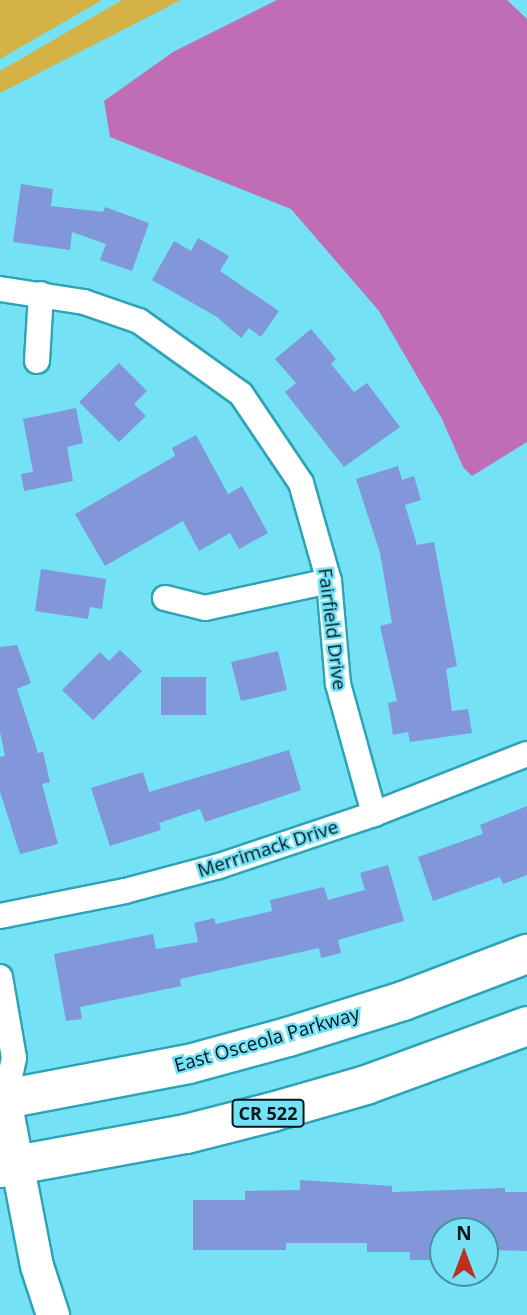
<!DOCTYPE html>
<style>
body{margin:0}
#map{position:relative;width:527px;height:1315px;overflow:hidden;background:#75e1f5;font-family:"Open Sans",sans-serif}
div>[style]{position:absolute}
.green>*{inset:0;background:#d4b246}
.water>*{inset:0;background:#bf6eb6}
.building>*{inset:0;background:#8296da}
.roads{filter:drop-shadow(2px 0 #2da3b6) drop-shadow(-2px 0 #2da3b6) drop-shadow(0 2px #2da3b6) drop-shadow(0 -2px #2da3b6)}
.minor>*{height:24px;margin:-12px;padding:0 12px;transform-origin:12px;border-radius:12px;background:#fff}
.tertiary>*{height:32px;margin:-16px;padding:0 16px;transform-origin:16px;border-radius:16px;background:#fff}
.primary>*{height:38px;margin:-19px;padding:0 19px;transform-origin:19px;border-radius:19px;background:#fff}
span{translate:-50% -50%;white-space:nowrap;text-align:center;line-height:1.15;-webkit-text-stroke:5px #75e1f5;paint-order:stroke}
.shield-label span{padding:2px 5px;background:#75e1f5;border:2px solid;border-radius:5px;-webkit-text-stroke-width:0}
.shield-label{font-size:18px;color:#02181d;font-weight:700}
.street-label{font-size:19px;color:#02181d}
.north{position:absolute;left:429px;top:1217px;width:70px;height:70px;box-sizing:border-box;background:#75e1f5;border:2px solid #47919f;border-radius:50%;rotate:0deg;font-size:19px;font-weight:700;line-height:28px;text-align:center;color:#02181d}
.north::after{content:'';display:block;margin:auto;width:24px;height:32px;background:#bc301d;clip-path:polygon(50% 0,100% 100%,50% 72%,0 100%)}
</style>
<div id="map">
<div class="green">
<div style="clip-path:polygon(0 0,102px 0,0 59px)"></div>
<div style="clip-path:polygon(122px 0,181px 0,0 93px,0 71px)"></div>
</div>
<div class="water">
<div style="clip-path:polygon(277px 0,507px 0,527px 19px,527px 442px,472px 476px,463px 467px,442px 419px,379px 311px,291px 209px,110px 137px,104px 101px,173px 52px)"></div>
</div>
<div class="building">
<div style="clip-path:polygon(21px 184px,53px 189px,51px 206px,103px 212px,105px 207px,149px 223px,132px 271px,100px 260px,106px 244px,72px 232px,70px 250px,13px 242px)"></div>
<div style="clip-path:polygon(198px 238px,229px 256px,220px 271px,279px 311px,261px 337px,249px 328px,241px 338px,217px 317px,152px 280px,174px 241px,191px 251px)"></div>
<div style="clip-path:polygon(311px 329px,336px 359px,331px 364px,354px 392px,367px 383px,400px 427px,344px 467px,285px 392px,296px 383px,275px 359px)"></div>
<div style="clip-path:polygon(119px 363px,147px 391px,134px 404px,146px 416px,119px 442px,79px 402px)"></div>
<div style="clip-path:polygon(76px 408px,83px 443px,67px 447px,73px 481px,24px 491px,21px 474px,33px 472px,23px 419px)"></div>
<div style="clip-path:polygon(196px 435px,228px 494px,242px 486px,268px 533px,239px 549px,230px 533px,199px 551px,183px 521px,105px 566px,75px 514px,175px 456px,172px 448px)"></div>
<div style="clip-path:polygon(398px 466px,402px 480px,414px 476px,421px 500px,405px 505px,417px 545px,434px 542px,457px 666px,446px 669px,452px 711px,468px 709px,472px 733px,410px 742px,408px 732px,393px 735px,388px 703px,397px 701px,380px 626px,392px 623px,380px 553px,356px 479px)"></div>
<div style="clip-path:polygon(41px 569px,106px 579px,102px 609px,90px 607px,88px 619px,35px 611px)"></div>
<div style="clip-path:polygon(17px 645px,31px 683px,17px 689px,38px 753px,43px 752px,50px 782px,42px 784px,58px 844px,20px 854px,0 792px,0 757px,5px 756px,0 732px,0 647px)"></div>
<div style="clip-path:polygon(120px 650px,142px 671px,93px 720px,62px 690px,100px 652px,109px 661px)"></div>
<div style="clip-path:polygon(278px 651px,287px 690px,241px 701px,231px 662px)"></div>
<div style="clip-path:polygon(161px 677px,206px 677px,206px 715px,161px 715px)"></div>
<div style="clip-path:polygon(289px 750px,301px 790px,205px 822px,200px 809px,159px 823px,161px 830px,110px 846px,91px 788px,143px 772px,149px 792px)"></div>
<div style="clip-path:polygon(527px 806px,527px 875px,503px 884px,500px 877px,433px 901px,418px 857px,483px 834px,480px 825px)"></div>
<div style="clip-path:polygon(388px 865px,404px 921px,338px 940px,341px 953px,321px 958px,319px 948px,180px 979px,181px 986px,80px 1007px,82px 1019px,66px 1021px,54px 954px,153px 934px,156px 949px,198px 942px,194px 923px,214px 918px,216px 924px,272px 911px,270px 900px,324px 887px,328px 900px,365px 890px,360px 873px)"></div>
<div style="clip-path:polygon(300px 1180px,392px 1186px,392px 1192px,505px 1188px,505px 1192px,527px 1192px,527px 1251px,485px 1250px,485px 1231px,443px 1231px,443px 1243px,433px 1243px,433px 1260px,410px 1260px,410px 1252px,367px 1252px,367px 1243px,286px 1243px,286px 1250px,193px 1250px,193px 1200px,245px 1200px,245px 1191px,300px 1190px)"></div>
</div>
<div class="roads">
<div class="minor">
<div style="left:0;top:289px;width:85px;rotate:8.8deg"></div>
<div style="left:84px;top:302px;width:58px;rotate:19.1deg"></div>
<div style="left:139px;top:321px;width:125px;rotate:35.6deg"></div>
<div style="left:241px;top:394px;width:107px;rotate:56deg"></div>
<div style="left:301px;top:483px;width:102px;rotate:74.1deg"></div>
<div style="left:329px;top:581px;width:103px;rotate:85deg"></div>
<div style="left:338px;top:684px;width:135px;rotate:74.5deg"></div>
<div style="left:37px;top:361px;width:67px;rotate:-86.6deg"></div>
<div style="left:165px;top:598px;width:41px;rotate:14deg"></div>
<div style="left:205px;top:608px;width:127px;rotate:-12.3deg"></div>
<div style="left:0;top:916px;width:127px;rotate:-11.3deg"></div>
<div style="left:125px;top:891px;width:97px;rotate:-14.9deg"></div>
<div style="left:219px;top:866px;width:163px;rotate:-18.5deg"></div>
<div style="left:374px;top:814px;width:164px;rotate:-21.4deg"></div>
<div style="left:0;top:977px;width:82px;rotate:80.2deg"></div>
<div style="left:14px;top:1058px;width:43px;rotate:102.1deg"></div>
</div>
<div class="tertiary">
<div style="left:5px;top:1100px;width:169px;rotate:79.1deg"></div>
<div style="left:37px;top:1266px;width:52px;rotate:71.9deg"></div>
</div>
<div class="primary">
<div style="left:0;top:1100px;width:192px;rotate:-10.8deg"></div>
<div style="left:189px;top:1064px;width:103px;rotate:-15.3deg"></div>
<div style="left:288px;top:1037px;width:121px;rotate:-17.4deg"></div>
<div style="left:403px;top:1001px;width:133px;rotate:-20.8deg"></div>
<div style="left:0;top:1168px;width:189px;rotate:-10.4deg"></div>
<div style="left:186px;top:1134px;width:89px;rotate:-14.3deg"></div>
<div style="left:272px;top:1112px;width:98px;rotate:-16deg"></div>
<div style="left:366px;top:1085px;width:171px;rotate:-20.1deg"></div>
</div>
</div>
<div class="shield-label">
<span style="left:268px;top:1113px">CR 522</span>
</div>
<div class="street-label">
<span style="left:332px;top:629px;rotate:83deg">Fairfield Drive</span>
<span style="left:268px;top:849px;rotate:-18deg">Merrimack Drive</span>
<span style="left:267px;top:1040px;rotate:-16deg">East Osceola Parkway</span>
</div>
<div class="north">N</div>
</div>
